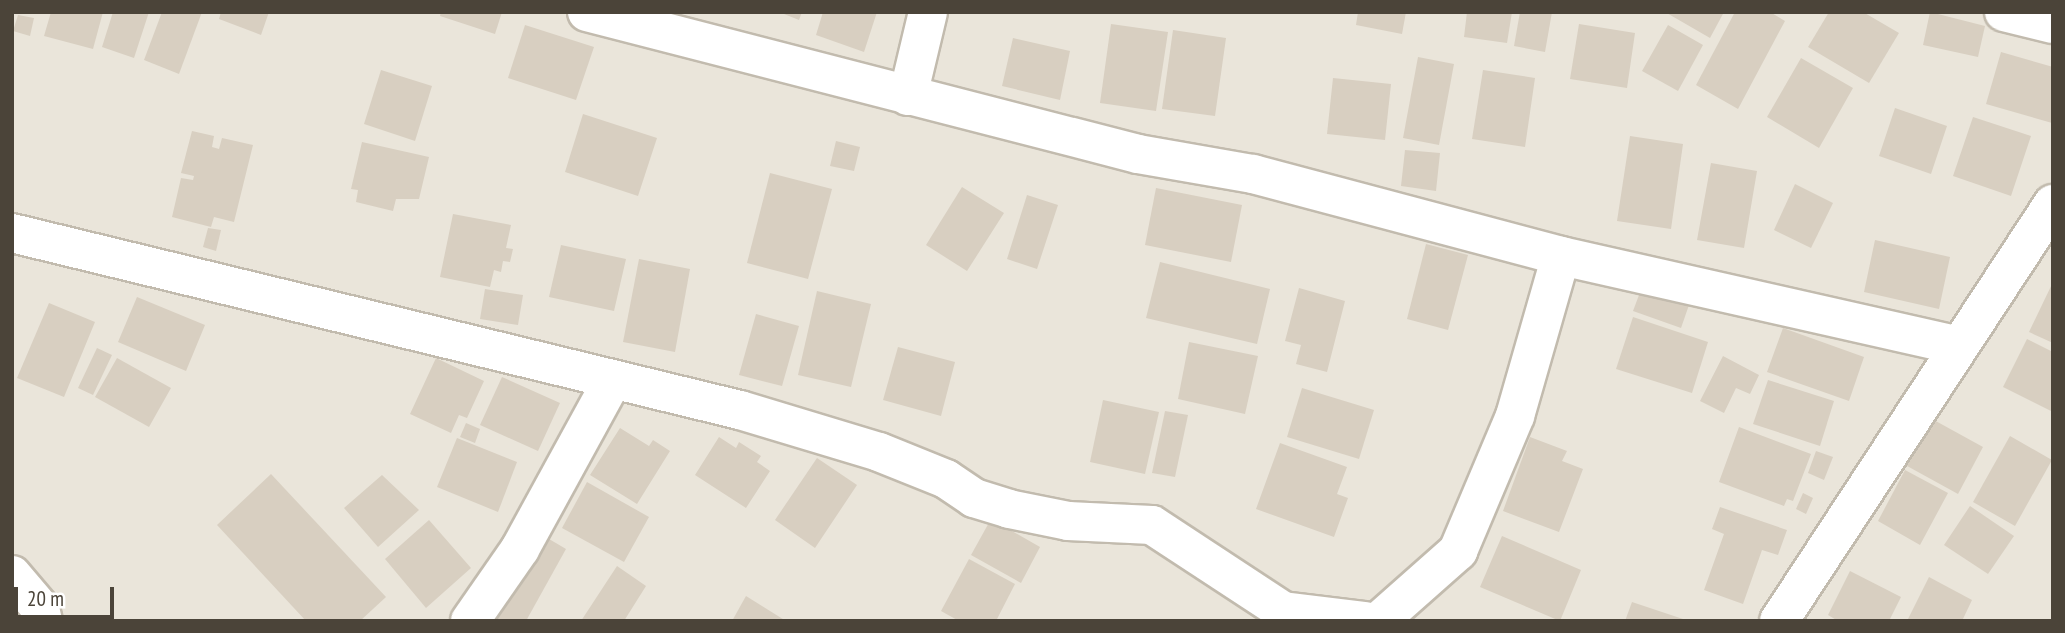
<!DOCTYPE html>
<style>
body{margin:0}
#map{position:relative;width:2065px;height:633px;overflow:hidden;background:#f6f3ec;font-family:"PT Sans Narrow",sans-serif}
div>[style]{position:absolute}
.residential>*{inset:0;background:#eae5da}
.building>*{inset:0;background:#d8cfc1}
.roads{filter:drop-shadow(2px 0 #c2bbae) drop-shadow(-2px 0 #c2bbae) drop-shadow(0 2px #c2bbae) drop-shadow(0 -2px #c2bbae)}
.minor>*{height:38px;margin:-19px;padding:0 19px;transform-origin:19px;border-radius:19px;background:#fff}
span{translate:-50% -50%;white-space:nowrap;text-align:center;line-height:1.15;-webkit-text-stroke:6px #fff;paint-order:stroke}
.frame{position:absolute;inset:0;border:14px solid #4b4439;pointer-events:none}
.scale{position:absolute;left:14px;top:587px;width:100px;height:32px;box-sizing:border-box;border:4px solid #4b4439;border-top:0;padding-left:9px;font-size:21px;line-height:24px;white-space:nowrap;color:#4b4439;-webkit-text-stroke:5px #fff;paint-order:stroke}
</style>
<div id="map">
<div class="residential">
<div style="clip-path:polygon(12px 12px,2053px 12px,2053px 621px,12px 621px)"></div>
</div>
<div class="building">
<div style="clip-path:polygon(51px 12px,103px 12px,93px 49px,44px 36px)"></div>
<div style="clip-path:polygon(113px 12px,149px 12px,134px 58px,102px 47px)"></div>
<div style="clip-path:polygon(162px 12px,202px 12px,179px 74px,144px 60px)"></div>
<div style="clip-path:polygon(221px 12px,269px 12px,261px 35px,219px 19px)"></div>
<div style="clip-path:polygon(441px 12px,502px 12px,495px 34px,440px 16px)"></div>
<div style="clip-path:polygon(779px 12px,802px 12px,799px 20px)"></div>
<div style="clip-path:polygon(823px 12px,877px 12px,864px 52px,816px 35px)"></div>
<div style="clip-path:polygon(1358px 12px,1406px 12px,1402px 34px,1356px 25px)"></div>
<div style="clip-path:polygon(1467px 12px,1512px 12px,1507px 43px,1464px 37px)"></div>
<div style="clip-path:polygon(1520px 12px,1552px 12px,1545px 52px,1514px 46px)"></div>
<div style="clip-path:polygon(1665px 12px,1724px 12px,1710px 38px)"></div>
<div style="clip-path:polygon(1735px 12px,1770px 12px,1785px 21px,1738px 109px,1696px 85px)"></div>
<div style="clip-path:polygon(1829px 12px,1863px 12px,1899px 33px,1869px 83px,1808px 47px)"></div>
<div style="clip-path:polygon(1930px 12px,1985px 26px,1978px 57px,1923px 45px)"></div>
<div style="clip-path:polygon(18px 15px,34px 18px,30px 36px,13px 31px)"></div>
<div style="clip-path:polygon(1111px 24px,1168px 32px,1156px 111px,1100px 103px)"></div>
<div style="clip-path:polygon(1579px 24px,1635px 33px,1627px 88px,1570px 79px)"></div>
<div style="clip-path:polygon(525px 25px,594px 47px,576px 100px,508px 78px)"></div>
<div style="clip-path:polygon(1668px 25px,1703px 45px,1678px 91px,1642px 71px)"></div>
<div style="clip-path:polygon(1173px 30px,1226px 38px,1215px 116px,1162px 109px)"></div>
<div style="clip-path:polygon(1013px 38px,1070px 51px,1060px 100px,1002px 86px)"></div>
<div style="clip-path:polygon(2001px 52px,2053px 67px,2052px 123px,1986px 104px)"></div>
<div style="clip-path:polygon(1418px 57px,1454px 64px,1439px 145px,1403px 138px)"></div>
<div style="clip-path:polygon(1801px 58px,1853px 88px,1819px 148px,1767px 117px)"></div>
<div style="clip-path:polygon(381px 70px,432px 86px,415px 141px,364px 124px)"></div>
<div style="clip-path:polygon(1483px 70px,1535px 78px,1525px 147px,1472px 139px)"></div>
<div style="clip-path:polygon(1333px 78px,1391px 84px,1385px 140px,1327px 134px)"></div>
<div style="clip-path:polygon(1895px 108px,1947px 126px,1931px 174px,1879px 156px)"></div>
<div style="clip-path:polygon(583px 114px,657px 138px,638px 196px,565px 172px)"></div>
<div style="clip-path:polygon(1973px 117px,2031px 136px,2011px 196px,1953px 176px)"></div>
<div style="clip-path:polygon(192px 131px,214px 136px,212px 147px,219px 149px,222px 138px,253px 145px,234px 222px,214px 217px,211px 227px,172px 217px,181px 178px,193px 180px,194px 176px,181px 173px)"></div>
<div style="clip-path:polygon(1630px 136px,1683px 144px,1671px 229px,1617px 221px)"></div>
<div style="clip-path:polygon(836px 141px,860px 147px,854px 171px,830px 166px)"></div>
<div style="clip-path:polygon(362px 142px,429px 157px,419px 199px,396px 199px,393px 211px,356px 202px,358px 190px,351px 189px)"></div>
<div style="clip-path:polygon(1405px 150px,1440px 153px,1436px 191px,1401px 186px)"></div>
<div style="clip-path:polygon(1711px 163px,1757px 171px,1744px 248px,1697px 240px)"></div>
<div style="clip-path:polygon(770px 173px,832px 189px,808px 279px,747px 263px)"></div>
<div style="clip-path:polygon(1795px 184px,1833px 203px,1811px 248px,1774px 230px)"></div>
<div style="clip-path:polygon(962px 187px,1004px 213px,967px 271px,926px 245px)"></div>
<div style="clip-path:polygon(1156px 188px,1242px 205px,1231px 262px,1145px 245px)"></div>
<div style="clip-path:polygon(1027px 195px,1058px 205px,1037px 269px,1007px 259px)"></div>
<div style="clip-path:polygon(453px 214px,511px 225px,506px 248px,513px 249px,510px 262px,503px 261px,501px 272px,494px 270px,490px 287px,440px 277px)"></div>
<div style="clip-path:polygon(208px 228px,221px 230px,216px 251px,203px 247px)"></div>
<div style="clip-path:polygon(1875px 240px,1950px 257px,1939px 309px,1864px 292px)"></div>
<div style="clip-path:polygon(1426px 244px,1468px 255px,1448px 330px,1407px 319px)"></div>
<div style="clip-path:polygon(561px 245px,626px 259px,614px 311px,549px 297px)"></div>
<div style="clip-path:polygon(639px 259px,690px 269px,675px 352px,623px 342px)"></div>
<div style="clip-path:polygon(1160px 262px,1270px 289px,1257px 344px,1146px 318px)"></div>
<div style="clip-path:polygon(2053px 282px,2053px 343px,2029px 332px)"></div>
<div style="clip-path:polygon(1642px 287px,1689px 305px,1681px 328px,1633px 311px)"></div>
<div style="clip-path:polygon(1299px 288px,1345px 301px,1327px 372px,1296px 364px,1301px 345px,1285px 341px)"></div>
<div style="clip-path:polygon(485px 289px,523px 295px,518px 325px,480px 319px)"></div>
<div style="clip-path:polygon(817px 291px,871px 304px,851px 387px,798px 375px)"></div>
<div style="clip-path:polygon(137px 297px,205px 325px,186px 371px,118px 342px)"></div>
<div style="clip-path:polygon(49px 303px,95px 322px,64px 397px,17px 378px)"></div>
<div style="clip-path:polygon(756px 314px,799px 326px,782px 386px,739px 375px)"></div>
<div style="clip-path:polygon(1633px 317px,1708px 342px,1692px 393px,1616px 369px)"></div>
<div style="clip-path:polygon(1783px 328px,1864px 357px,1849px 401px,1767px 372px)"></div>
<div style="clip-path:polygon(2027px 339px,2053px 352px,2053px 412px,2003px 387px)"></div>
<div style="clip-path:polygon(1189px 342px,1258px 356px,1245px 414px,1178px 399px)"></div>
<div style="clip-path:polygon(898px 347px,955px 362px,941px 416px,883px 400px)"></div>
<div style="clip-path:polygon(97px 348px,112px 355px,93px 395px,78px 388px)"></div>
<div style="clip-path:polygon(1723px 356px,1759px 375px,1750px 394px,1736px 388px,1724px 413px,1700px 401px)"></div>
<div style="clip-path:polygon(117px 358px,171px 388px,149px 427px,95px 397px)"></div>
<div style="clip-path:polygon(436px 358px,484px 381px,467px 418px,459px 415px,451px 433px,410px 414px)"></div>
<div style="clip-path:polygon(502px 377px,560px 403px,538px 451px,480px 425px)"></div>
<div style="clip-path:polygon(1768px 380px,1834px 401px,1820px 446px,1753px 424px)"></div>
<div style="clip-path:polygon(1302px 388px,1374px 410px,1359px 459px,1287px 437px)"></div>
<div style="clip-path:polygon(1103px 400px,1159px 412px,1145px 474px,1090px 462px)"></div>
<div style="clip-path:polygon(1165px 411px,1188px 415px,1175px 477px,1152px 473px)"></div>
<div style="clip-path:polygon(1923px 414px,1983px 447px,1958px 494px,1898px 461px)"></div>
<div style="clip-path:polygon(466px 423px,480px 429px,475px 443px,460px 437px)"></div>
<div style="clip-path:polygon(1739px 427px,1811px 454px,1793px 501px,1787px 499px,1784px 506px,1719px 482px)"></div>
<div style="clip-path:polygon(620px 428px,649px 446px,653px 440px,670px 451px,637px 504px,590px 475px)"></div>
<div style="clip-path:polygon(2010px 436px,2052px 460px,2015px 526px,1973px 502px)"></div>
<div style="clip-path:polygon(719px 437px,736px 448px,739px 442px,761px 456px,757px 462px,770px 471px,746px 508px,695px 475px)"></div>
<div style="clip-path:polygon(1530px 437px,1567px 451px,1562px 461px,1583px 469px,1559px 532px,1503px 511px)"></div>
<div style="clip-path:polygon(457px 438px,517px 462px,498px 512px,437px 487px)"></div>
<div style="clip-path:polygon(1280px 443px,1347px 467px,1337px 494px,1348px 498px,1334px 537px,1256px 509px)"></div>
<div style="clip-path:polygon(1816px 451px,1833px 457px,1824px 480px,1808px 473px)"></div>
<div style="clip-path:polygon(817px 458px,857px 485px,815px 548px,775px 520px)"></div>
<div style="clip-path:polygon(1905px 470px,1948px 493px,1920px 545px,1878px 521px)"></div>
<div style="clip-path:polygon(271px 474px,386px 597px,360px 621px,306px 621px,217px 525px)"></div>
<div style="clip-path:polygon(382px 475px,419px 510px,378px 547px,344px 508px)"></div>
<div style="clip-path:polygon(587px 482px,649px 517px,624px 562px,562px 528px)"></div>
<div style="clip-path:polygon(1803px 493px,1813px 498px,1806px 514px,1796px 509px)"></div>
<div style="clip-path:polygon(1970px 506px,2014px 536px,1988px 574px,1944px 545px)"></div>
<div style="clip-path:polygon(1720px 507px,1787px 530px,1778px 555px,1762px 550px,1743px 604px,1704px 590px,1724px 534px,1712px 529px)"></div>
<div style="clip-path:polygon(991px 519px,1040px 547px,1021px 583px,971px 555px)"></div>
<div style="clip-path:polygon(429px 520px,471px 568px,426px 608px,385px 559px)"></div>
<div style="clip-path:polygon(544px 536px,566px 549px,526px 621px,495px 621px)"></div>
<div style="clip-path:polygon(1502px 536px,1581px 570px,1560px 621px,1480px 587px)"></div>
<div style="clip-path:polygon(969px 559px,1015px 584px,996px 621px,959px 621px,941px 611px)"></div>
<div style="clip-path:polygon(617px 566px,646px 586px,624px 621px,581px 621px)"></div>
<div style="clip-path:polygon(1850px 571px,1901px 597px,1889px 621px,1838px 621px,1828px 615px)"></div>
<div style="clip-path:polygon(1929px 577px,1972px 600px,1962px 621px,1907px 621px)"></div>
<div style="clip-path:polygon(746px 596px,786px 621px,732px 621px)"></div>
<div style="clip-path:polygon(1632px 602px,1686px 620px,1685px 621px,1625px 621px)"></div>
</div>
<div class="roads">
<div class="minor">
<div style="left:587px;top:12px;width:569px;rotate:14.45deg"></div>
<div style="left:1138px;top:154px;width:117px;rotate:9.9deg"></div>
<div style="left:1253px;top:174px;width:319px;rotate:14.9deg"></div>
<div style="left:1561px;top:256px;width:406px;rotate:12.7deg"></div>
<div style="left:2004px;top:12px;width:50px;rotate:13.8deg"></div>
<div style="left:908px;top:96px;width:86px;rotate:-76.6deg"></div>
<div style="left:12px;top:233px;width:749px;rotate:13.67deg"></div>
<div style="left:740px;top:410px;width:145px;rotate:16.8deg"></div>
<div style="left:879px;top:452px;width:72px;rotate:21.9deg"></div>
<div style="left:946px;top:479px;width:34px;rotate:34deg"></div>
<div style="left:974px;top:498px;width:37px;rotate:17deg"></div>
<div style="left:1009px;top:509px;width:60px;rotate:11.5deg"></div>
<div style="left:1068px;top:521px;width:84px;rotate:2.7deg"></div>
<div style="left:1152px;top:525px;width:157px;rotate:33.3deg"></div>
<div style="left:1283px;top:611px;width:83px;rotate:7deg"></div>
<div style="left:12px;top:575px;width:43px;rotate:49.7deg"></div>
<div style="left:40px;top:608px;width:13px;rotate:77deg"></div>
<div style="left:470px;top:621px;width:88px;rotate:-55.2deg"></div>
<div style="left:520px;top:549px;width:192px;rotate:-61.3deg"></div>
<div style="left:1379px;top:621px;width:106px;rotate:-41.5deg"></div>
<div style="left:1458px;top:551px;width:147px;rotate:-67.1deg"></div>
<div style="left:1515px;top:416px;width:166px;rotate:-74deg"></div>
<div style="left:1779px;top:621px;width:499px;rotate:-56.7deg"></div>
</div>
</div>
<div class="frame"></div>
<div class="scale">20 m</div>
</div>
